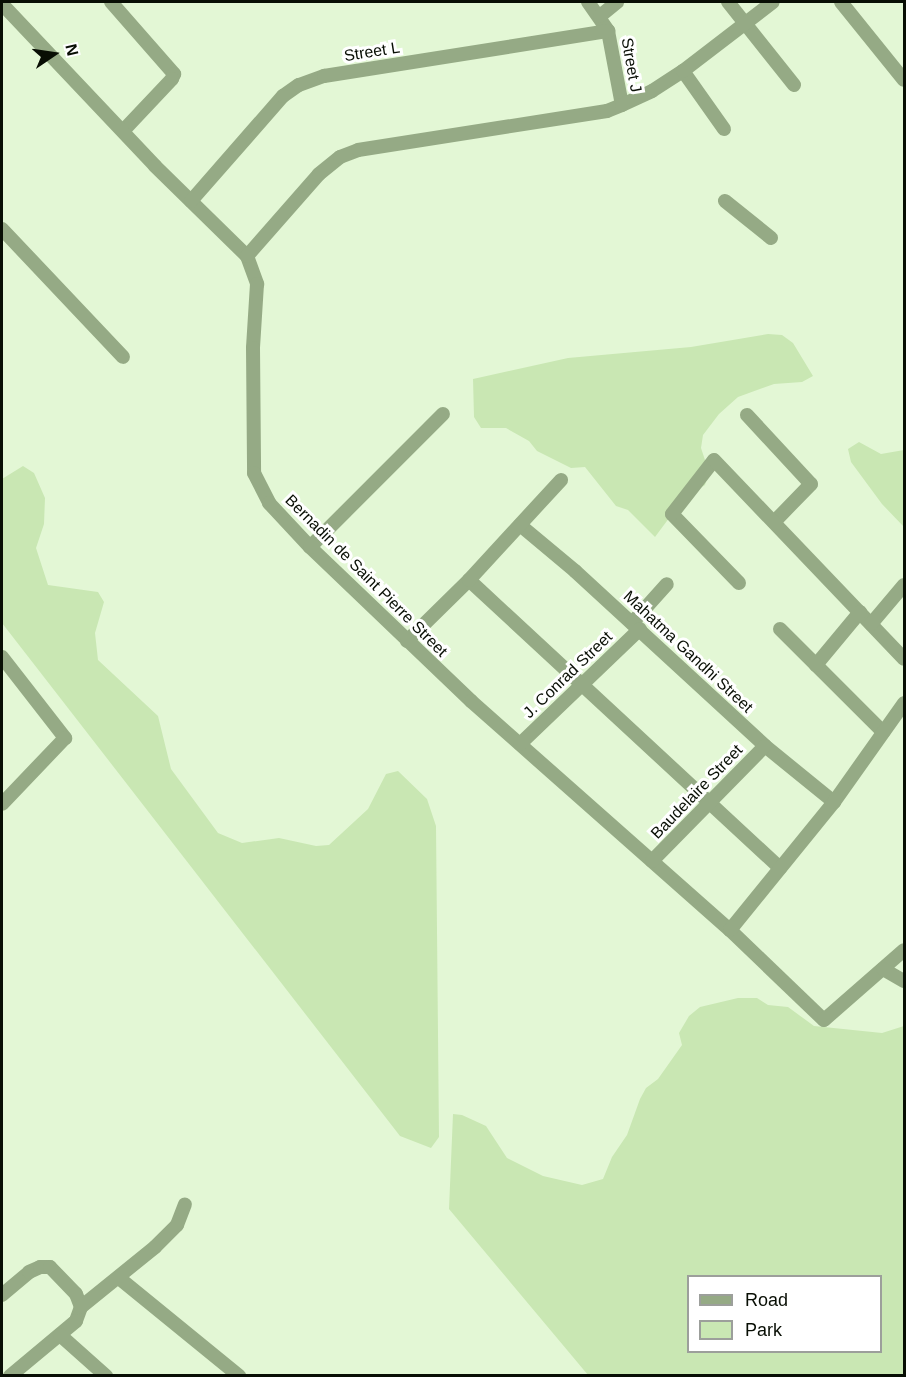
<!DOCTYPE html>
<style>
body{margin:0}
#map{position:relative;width:906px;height:1377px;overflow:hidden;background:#e3f7d5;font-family:Helvetica,sans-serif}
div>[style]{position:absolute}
.green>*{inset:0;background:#c9e7b3}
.minor>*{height:14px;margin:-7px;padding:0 7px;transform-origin:7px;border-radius:7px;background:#95aa85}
span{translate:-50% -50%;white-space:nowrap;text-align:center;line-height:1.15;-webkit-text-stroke:6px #fff;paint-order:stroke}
.street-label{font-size:16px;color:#080e04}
.frame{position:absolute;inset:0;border:3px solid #080e04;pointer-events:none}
.legend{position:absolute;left:687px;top:1275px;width:195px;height:78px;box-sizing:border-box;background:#fff;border:2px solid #9c9f9b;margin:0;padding:8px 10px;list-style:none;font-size:18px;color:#080e04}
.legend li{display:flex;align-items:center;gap:12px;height:30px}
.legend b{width:30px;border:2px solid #9c9f9b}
.north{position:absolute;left:24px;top:24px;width:60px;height:60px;-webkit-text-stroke:4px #fff;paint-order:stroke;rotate:77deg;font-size:16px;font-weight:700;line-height:24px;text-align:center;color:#080e04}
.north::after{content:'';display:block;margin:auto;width:21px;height:27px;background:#080e04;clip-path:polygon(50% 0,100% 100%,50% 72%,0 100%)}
</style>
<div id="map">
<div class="green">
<div style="clip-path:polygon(768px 334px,782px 335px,793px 343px,813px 376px,802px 382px,774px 384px,738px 397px,719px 414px,703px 435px,701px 448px,709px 472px,705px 485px,684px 498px,655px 537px,628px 510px,616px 506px,585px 467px,571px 468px,537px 451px,529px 441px,506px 428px,481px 428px,474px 417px,473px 379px,568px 358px,691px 347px)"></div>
<div style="clip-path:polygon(859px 442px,881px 454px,904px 450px,904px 527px,882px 504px,851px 462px,848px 449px)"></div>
<div style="clip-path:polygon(23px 466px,34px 473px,45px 498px,44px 524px,36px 548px,48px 585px,98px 592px,104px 602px,95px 633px,98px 660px,158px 716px,171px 769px,218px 833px,242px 843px,279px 838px,316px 846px,329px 845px,368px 809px,386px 774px,398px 771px,427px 799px,436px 826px,439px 1137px,431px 1148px,400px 1136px,2px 623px,2px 479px)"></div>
<div style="clip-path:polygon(evenodd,738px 998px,757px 998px,768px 1005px,788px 1007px,814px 1026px,882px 1033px,904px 1026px,904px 1375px,588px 1375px,449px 1209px,453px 1114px,462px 1115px,486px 1126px,507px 1158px,543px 1176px,582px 1185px,603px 1179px,612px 1157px,627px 1135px,640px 1099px,646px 1088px,658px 1079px,682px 1045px,679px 1033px,689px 1016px,700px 1007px,738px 998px,880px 1276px,880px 1352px,688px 1352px,688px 1276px,880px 1276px)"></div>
</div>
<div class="minor">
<div style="left:111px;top:2px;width:96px;rotate:48.8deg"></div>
<div style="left:174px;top:74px;width:5px;rotate:112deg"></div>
<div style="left:172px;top:79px;width:71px;rotate:133.3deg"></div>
<div style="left:588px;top:2px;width:35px;rotate:55deg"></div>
<div style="left:608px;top:31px;width:75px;rotate:79.3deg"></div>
<div style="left:728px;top:2px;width:106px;rotate:51.5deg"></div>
<div style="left:841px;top:2px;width:100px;rotate:51.1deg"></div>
<div style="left:2px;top:4px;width:223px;rotate:46.6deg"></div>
<div style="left:155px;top:166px;width:129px;rotate:44.4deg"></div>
<div style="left:247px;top:256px;width:30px;rotate:70deg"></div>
<div style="left:257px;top:284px;width:64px;rotate:93.6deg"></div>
<div style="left:253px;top:348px;width:125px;rotate:89.5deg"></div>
<div style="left:254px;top:473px;width:34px;rotate:63deg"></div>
<div style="left:269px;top:503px;width:60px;rotate:47deg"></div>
<div style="left:310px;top:547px;width:223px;rotate:43.7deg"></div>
<div style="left:471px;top:701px;width:346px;rotate:41.5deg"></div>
<div style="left:730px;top:930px;width:130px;rotate:43.8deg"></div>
<div style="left:824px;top:1020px;width:106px;rotate:-41.2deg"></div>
<div style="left:600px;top:16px;width:22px;rotate:-39deg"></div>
<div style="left:683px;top:71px;width:71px;rotate:54.7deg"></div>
<div style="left:191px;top:201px;width:140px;rotate:-48.8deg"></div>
<div style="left:283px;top:96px;width:19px;rotate:-35deg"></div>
<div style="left:299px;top:85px;width:27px;rotate:-20deg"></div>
<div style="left:324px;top:76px;width:288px;rotate:-9deg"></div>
<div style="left:725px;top:201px;width:59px;rotate:38.8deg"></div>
<div style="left:2px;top:229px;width:176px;rotate:46.6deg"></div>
<div style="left:247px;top:256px;width:109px;rotate:-48.7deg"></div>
<div style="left:319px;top:174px;width:27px;rotate:-39deg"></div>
<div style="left:340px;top:157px;width:19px;rotate:-21deg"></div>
<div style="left:358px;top:150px;width:252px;rotate:-8.9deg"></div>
<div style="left:607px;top:111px;width:16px;rotate:-22deg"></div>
<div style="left:622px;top:105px;width:33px;rotate:-25deg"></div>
<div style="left:652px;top:91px;width:37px;rotate:-33deg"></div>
<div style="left:683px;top:71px;width:113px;rotate:-37.5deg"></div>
<div style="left:747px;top:415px;width:94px;rotate:47.2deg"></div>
<div style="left:811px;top:484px;width:53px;rotate:134.2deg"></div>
<div style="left:520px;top:525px;width:72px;rotate:39.9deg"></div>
<div style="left:575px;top:571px;width:258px;rotate:42.6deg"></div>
<div style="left:765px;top:746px;width:89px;rotate:39.1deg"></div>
<div style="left:310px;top:547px;width:188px;rotate:-45deg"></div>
<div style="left:469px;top:580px;width:424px;rotate:42.8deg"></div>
<div style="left:739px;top:583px;width:96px;rotate:-134.2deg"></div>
<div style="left:672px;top:514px;width:68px;rotate:-52.1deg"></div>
<div style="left:714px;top:460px;width:275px;rotate:46.3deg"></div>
<div style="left:860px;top:612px;width:69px;rotate:129.7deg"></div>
<div style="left:816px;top:665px;width:95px;rotate:45deg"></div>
<div style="left:632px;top:623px;width:52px;rotate:-48.1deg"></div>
<div style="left:871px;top:624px;width:51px;rotate:-49.8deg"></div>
<div style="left:780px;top:629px;width:51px;rotate:45deg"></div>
<div style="left:407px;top:641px;width:87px;rotate:-44.5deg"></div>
<div style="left:469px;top:580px;width:136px;rotate:-47.4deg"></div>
<div style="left:2px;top:657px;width:103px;rotate:52.1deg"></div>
<div style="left:65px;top:738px;width:91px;rotate:133.7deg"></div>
<div style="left:520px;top:744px;width:166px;rotate:-43.8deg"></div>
<div style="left:652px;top:861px;width:161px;rotate:-45.5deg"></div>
<div style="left:730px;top:930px;width:165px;rotate:-50.9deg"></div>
<div style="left:834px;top:802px;width:121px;rotate:-54.7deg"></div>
<div style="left:883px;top:969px;width:24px;rotate:30deg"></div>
<div style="left:119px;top:1278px;width:155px;rotate:39.2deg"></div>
<div style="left:2px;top:1295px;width:35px;rotate:-40deg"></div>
<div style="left:29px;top:1272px;width:12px;rotate:-24deg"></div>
<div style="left:40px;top:1267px;width:10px"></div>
<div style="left:50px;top:1267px;width:37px;rotate:46deg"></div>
<div style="left:76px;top:1294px;width:14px;rotate:69deg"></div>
<div style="left:81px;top:1307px;width:15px;rotate:110deg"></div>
<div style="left:76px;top:1321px;width:86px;rotate:140.2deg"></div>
<div style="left:81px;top:1307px;width:95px;rotate:-39deg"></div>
<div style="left:155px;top:1247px;width:31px;rotate:-45deg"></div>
<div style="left:177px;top:1225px;width:22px;rotate:-69deg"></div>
<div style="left:60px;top:1335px;width:62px;rotate:41.7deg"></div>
</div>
<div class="street-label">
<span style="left:372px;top:52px;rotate:-9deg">Street L</span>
<span style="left:631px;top:65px;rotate:80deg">Street J</span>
<span style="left:366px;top:576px;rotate:45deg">Bernadin de Saint Pierre Street</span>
<span style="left:688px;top:652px;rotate:43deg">Mahatma Gandhi Street</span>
<span style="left:568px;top:675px;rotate:-44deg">J. Conrad Street</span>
<span style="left:697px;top:792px;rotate:-46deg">Baudelaire Street</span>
</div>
<div class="frame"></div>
<ul class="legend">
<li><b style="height:8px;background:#95aa85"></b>Road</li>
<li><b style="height:16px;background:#c9e7b3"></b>Park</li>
</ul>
<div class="north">N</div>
</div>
